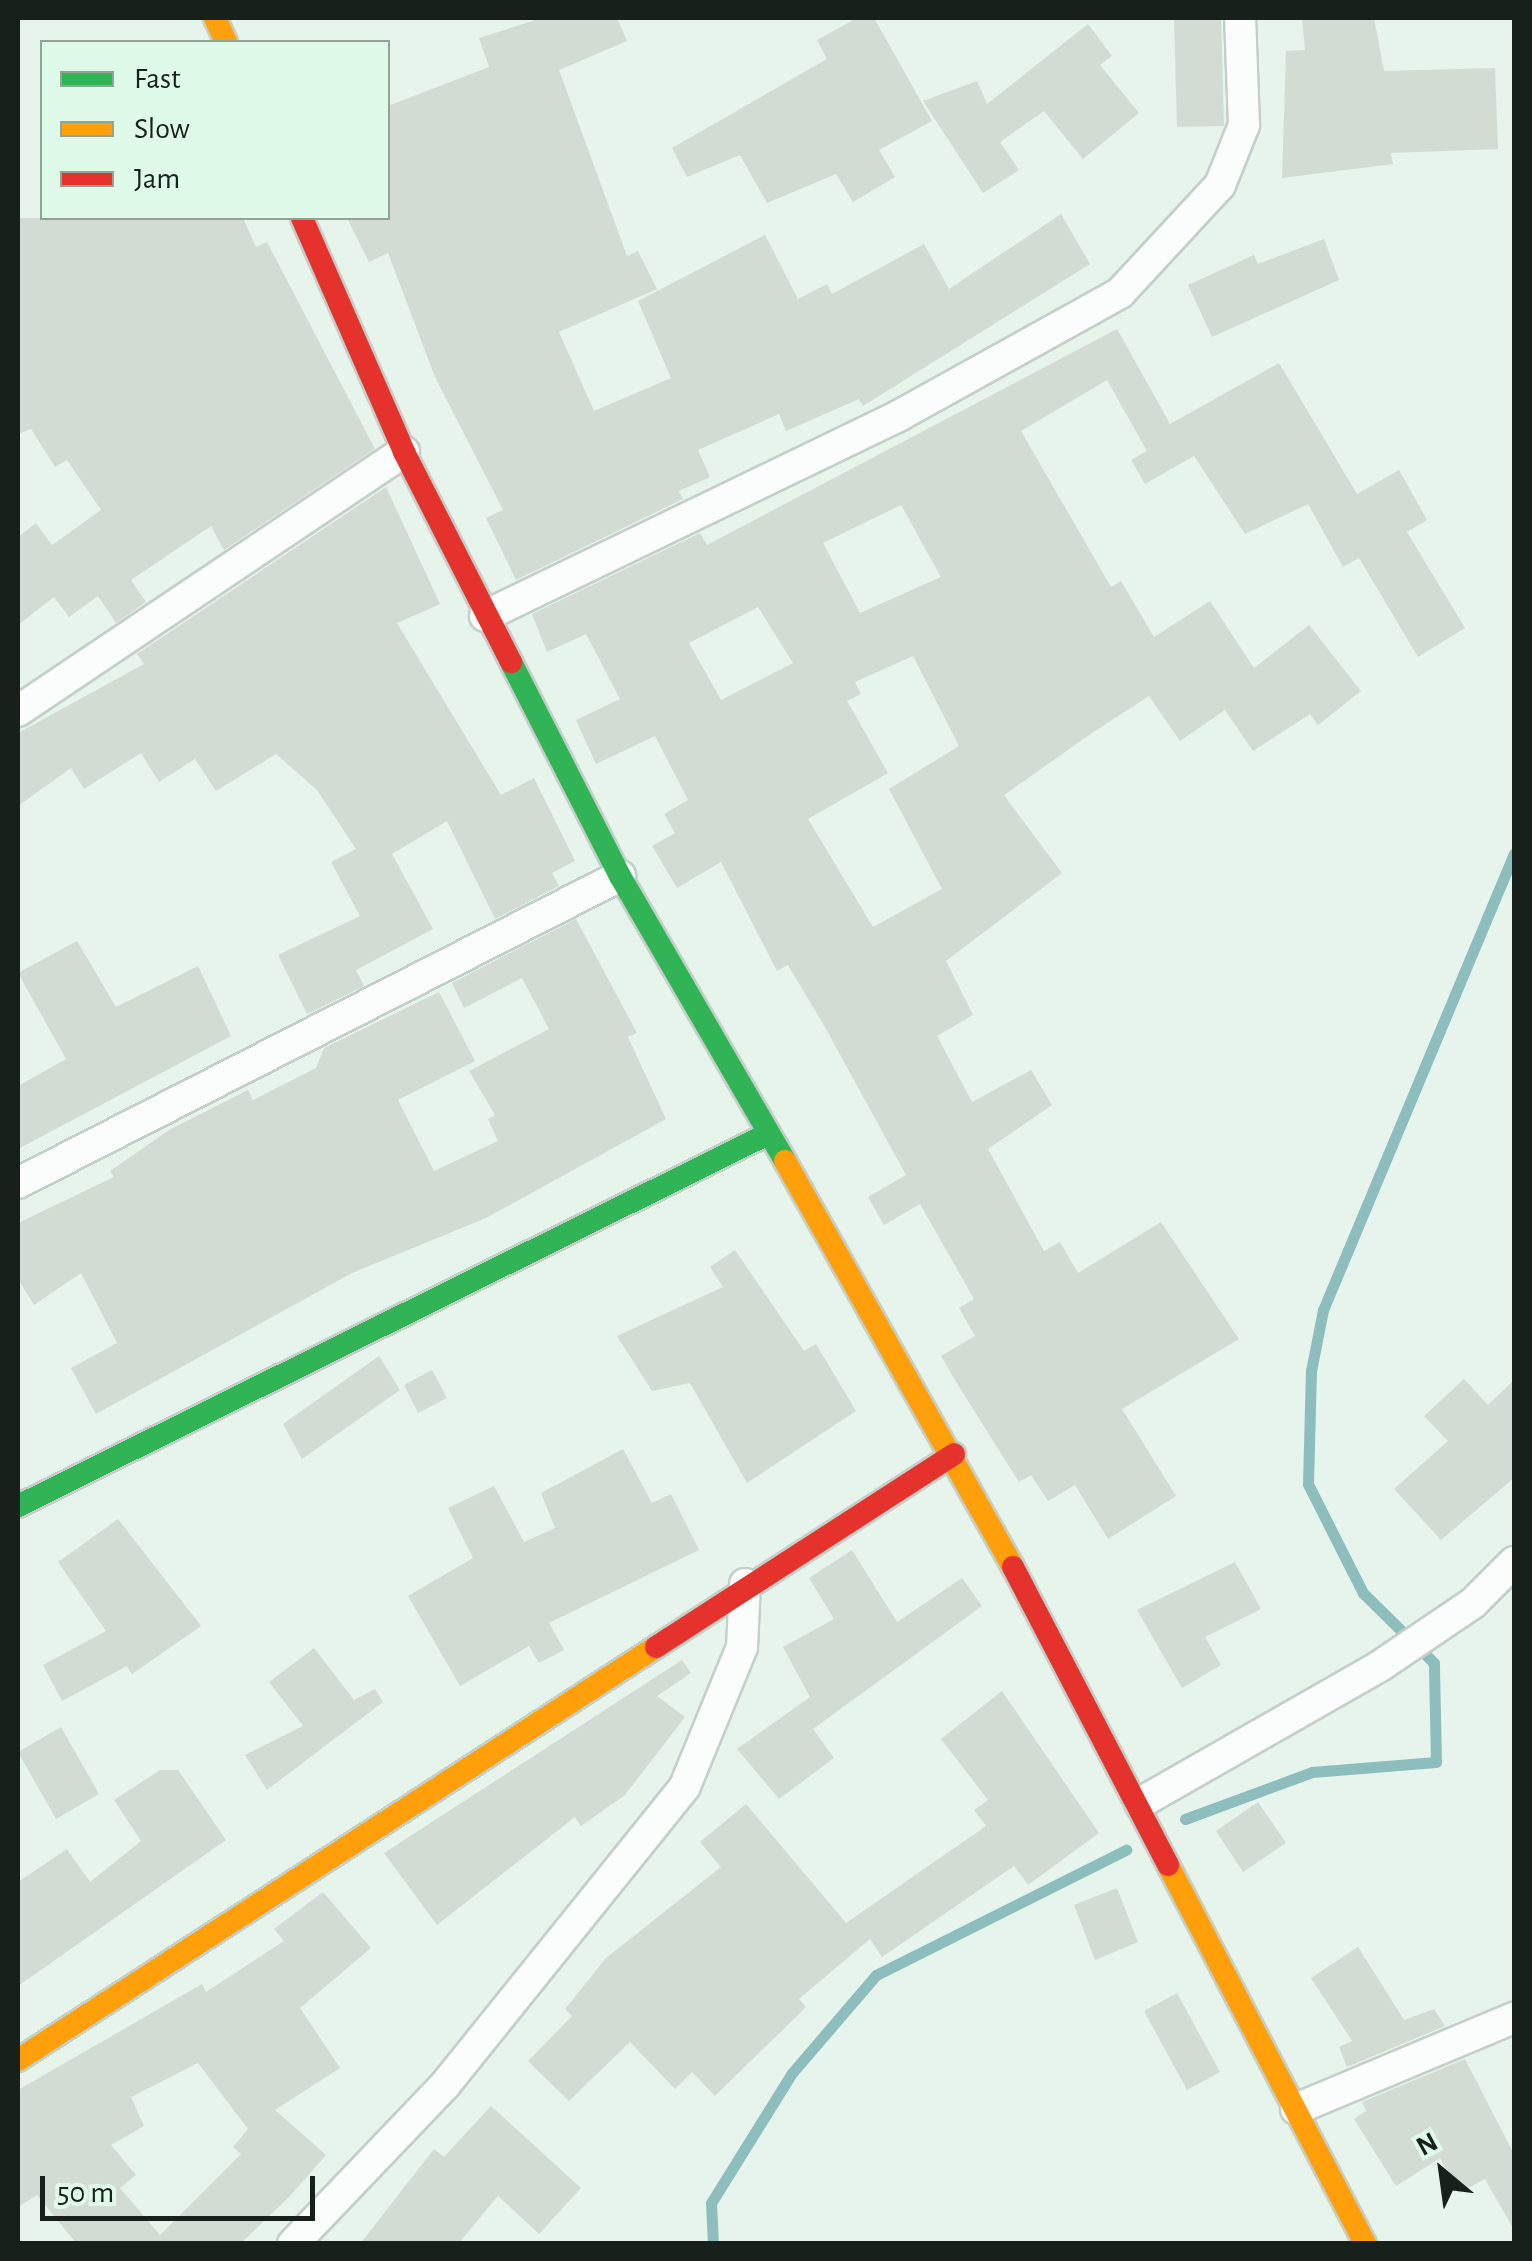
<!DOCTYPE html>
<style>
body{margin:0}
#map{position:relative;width:1532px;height:2261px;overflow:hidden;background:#e6f4eb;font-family:"Alegreya Sans",sans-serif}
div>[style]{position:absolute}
.stream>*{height:11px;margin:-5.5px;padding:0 5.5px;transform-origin:5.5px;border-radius:5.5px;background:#8ebdbe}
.building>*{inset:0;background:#d2dcd2}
.roads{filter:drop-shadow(2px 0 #c4cfc8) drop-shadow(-2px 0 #c4cfc8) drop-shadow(0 2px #c4cfc8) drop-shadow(0 -2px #c4cfc8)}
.street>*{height:30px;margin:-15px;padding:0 15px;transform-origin:15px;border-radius:15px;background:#fbfdfc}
.fast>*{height:22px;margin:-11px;padding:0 11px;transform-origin:11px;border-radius:11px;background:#30b455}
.slow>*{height:22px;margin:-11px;padding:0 11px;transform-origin:11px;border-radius:11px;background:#ff9f0a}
.jam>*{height:22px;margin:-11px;padding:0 11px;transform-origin:11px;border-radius:11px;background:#e5322d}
span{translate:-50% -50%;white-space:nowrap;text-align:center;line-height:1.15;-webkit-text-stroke:8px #e0faea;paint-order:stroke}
.frame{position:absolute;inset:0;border:20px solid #17201a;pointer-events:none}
.legend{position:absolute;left:40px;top:40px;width:350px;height:180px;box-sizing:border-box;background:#e0faea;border:2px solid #90a397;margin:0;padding:12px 18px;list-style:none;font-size:30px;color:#17201a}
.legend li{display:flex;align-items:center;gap:20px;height:50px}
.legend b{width:50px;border:2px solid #90a397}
.north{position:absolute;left:1392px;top:2121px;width:100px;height:100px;-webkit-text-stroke:8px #e0faea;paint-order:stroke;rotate:331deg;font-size:28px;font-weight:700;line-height:40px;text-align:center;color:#17201a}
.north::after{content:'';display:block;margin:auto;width:35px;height:45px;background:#17201a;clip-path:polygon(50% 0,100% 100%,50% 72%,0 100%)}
.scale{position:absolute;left:40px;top:2176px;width:275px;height:45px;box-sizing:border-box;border:5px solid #17201a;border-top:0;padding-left:12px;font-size:30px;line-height:35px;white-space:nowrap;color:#17201a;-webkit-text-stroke:8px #e0faea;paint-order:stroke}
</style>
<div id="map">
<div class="stream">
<div style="left:1185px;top:1819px;width:135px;rotate:-20.3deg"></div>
<div style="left:1312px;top:1772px;width:124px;rotate:-4.6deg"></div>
<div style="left:1436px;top:1762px;width:99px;rotate:-91.2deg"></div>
<div style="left:1434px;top:1663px;width:100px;rotate:-135.4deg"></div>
<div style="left:1363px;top:1593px;width:122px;rotate:-116.8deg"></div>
<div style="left:1308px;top:1484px;width:113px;rotate:-88.5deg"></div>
<div style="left:1311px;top:1371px;width:62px;rotate:-78.9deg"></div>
<div style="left:1323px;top:1310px;width:495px;rotate:-67.3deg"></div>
<div style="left:713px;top:2244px;width:41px;rotate:-92.8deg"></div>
<div style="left:711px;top:2203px;width:153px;rotate:-58.1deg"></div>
<div style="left:792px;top:2073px;width:129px;rotate:-49.4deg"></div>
<div style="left:876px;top:1975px;width:280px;rotate:-26.6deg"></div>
</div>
<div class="building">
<div style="clip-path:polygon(542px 18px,617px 18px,627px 41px,559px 70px,627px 256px,638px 251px,657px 289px,559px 332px,594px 411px,671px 378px,638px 301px,765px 235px,798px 299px,827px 284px,832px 294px,924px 244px,949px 289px,1061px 214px,1090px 264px,863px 406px,859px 399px,786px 431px,779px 414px,698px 450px,710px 477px,679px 491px,683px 499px,516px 580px,486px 518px,503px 510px,435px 377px,388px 253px,369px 262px,347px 218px,388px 218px,388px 106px,489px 67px,479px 38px)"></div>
<div style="clip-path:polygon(857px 18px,874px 18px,932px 121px,879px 150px,895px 177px,853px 202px,836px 174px,767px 203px,740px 155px,687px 177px,672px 148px,827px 59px,817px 40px)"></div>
<div style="clip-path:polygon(1174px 18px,1221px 18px,1224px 126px,1177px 127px)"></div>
<div style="clip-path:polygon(1302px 18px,1374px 18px,1384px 71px,1495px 68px,1498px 149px,1391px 153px,1393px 164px,1282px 178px,1286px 51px,1305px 50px)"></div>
<div style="clip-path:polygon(1088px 24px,1112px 56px,1100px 65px,1139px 113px,1083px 159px,1044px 111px,1000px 142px,1019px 170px,983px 193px,923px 101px,977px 81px,987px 104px)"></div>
<div style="clip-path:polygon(18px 218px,243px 218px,256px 247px,267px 242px,375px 449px,224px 550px,211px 526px,131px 580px,146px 602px,116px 623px,98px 596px,69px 617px,54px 597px,18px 625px,18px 537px,36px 523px,52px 545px,101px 510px,67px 460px,55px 467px,31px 429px,18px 434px)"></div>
<div style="clip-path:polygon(1324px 239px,1339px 280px,1212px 337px,1188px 285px,1254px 255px,1258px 264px)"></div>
<div style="clip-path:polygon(evenodd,1117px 329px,1170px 424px,1279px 363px,1357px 494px,1399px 470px,1427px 520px,1407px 532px,1465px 628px,1418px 657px,1359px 558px,1343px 567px,1308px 504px,1245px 534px,1194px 456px,1145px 484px,1131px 460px,1147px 451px,1107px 380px,1021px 431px,1111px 587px,1121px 581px,1154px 637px,1210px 601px,1254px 668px,1309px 625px,1361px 691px,1318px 725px,1310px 714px,1253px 751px,1225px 710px,1180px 741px,1149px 696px,1092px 733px,1004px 795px,1062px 873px,946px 961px,973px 1015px,937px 1036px,972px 1102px,1031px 1070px,1052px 1105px,988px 1149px,1044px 1251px,1060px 1242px,1078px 1273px,1161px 1222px,1239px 1339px,1122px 1409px,1176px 1496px,1108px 1539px,1075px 1485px,1048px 1501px,1031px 1475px,1019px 1482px,958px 1385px,941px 1356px,975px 1336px,959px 1308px,974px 1299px,920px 1204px,884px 1225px,868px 1197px,906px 1175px,826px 1029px,788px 965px,777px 971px,721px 862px,677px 888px,652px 846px,675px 833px,664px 814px,688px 800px,655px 736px,596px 764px,576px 720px,620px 699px,586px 634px,547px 652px,532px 614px,700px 533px,707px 545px,1117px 329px,901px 505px,941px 577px,860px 613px,823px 543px,901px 505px,1117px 329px,758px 607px,793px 663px,721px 700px,689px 643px,758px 607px,1117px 329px,913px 656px,959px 746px,889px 789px,942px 889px,873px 927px,808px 819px,888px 773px,847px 701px,861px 694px,855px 682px,913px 656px)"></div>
<div style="clip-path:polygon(386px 487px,440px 604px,397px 623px,501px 795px,534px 778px,575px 861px,552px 873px,559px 886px,495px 919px,447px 821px,392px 854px,433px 929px,356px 970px,364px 986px,307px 1014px,278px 955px,360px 916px,331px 862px,356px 849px,317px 790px,276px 754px,216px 791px,195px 759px,159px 782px,141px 753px,84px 789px,71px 768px,18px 806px,18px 733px,144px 664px,137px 654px)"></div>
<div style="clip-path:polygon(576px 919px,637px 1033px,628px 1037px,666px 1119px,486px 1218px,352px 1273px,96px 1414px,71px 1368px,117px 1343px,81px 1273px,34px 1305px,18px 1279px,18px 1223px,114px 1177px,110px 1171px,169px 1130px,248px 1090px,253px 1100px,316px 1068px,324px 1048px,439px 992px,475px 1061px,398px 1100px,434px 1171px,498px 1141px,488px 1119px,495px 1115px,469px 1071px,549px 1029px,522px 978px,464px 1008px,452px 983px)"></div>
<div style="clip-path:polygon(77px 941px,116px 1007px,198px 966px,231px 1036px,18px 1149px,18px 1086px,66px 1059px,18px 973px)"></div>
<div style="clip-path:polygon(735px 1250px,804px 1351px,816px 1344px,856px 1411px,747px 1483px,690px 1383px,652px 1391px,617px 1336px,723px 1287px,710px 1267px)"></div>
<div style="clip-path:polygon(379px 1356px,400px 1390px,302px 1459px,283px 1424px)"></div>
<div style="clip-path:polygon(432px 1370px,447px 1398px,418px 1413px,404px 1385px)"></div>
<div style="clip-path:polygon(1464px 1379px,1488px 1405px,1514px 1380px,1514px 1478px,1441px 1540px,1394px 1489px,1448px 1441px,1424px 1416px)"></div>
<div style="clip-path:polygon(623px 1449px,652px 1503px,671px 1494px,699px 1550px,549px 1623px,564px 1650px,539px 1663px,529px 1646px,460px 1686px,408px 1596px,473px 1558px,448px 1508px,494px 1486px,524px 1542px,555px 1528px,541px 1493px)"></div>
<div style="clip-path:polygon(118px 1519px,201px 1626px,132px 1674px,127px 1666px,62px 1701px,43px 1665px,106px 1631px,58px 1562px)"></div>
<div style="clip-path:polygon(852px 1550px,897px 1622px,962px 1578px,982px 1606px,813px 1729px,834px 1758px,779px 1799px,737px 1749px,810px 1697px,783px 1647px,834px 1619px,809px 1578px)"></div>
<div style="clip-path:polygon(1235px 1562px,1261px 1609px,1205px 1637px,1221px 1665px,1182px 1688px,1137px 1610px)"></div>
<div style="clip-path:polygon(314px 1648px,354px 1700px,375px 1689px,383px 1702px,267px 1790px,245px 1755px,303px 1726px,269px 1682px)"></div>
<div style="clip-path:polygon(682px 1660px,691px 1673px,657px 1696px,685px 1717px,625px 1795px,581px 1826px,575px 1817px,437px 1925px,384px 1853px)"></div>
<div style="clip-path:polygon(1002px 1691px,1099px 1833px,1028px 1885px,1014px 1866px,882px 1957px,870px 1939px,799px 1999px,806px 2007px,715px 2096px,692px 2072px,675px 2089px,630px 2042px,569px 2101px,528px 2061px,572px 2016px,565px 2009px,606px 1958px,721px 1867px,700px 1842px,746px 1804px,846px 1923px,986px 1826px,974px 1810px,988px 1800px,941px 1739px)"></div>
<div style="clip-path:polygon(61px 1727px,99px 1794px,56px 1819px,18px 1752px)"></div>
<div style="clip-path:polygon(160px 1770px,178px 1770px,226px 1840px,18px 1986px,18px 1882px,67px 1849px,90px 1882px,141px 1841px,114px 1800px)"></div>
<div style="clip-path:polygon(1258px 1802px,1286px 1843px,1243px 1872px,1216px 1831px)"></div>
<div style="clip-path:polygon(1117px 1888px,1138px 1942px,1095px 1960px,1074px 1905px)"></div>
<div style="clip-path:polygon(evenodd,323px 1892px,371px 1948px,300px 2008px,340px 2068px,275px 2110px,326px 2155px,289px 2197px,240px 2244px,77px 2244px,37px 2195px,18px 2207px,18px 2090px,202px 1984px,206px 1992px,284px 1941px,274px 1929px,323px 1892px,198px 2063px,248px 2129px,233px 2147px,241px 2154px,160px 2235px,120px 2188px,136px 2175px,111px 2145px,144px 2126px,131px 2097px,198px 2063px)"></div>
<div style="clip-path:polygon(1358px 1947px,1404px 2020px,1434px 2009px,1445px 2026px,1347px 2067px,1339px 2047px,1352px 2041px,1311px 1978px)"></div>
<div style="clip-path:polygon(1177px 1993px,1220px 2072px,1187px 2090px,1144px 2011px)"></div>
<div style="clip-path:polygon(1465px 2059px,1514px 2154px,1514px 2230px,1485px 2179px,1459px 2193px,1440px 2158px,1396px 2186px,1354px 2119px,1366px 2111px,1362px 2102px)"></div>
<div style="clip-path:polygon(491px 2106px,581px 2188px,539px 2234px,498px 2196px,458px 2244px,360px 2244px,434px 2149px,444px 2157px)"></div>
</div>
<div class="roads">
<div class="street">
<div style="left:485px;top:616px;width:461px;rotate:-25.8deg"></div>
<div style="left:900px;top:415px;width:252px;rotate:-29deg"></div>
<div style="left:1120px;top:293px;width:147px;rotate:-47.2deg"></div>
<div style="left:1220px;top:185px;width:65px;rotate:-68.2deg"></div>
<div style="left:1244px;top:125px;width:107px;rotate:-92.1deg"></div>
<div style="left:18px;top:711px;width:465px;rotate:-33.9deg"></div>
<div style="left:18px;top:1183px;width:676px;rotate:-27.02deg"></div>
<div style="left:1140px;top:1803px;width:276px;rotate:-29.7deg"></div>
<div style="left:1380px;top:1666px;width:112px;rotate:-34.1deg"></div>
<div style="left:1473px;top:1603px;width:58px;rotate:-45deg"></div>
<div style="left:1296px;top:2109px;width:236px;rotate:-22.7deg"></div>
<div style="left:293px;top:2244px;width:220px;rotate:-46.3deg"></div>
<div style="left:445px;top:2085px;width:383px;rotate:-51.2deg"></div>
<div style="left:685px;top:1786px;width:150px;rotate:-67.7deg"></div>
<div style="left:742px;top:1647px;width:63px;rotate:-87.3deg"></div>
</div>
<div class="fast">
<div style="left:511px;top:662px;width:240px;rotate:63deg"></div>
<div style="left:620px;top:876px;width:329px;rotate:59.9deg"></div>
<div style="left:18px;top:1506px;width:837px;rotate:-26.38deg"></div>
</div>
<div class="slow">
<div style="left:215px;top:18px;width:26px;rotate:65deg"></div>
<div style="left:785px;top:1161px;width:466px;rotate:60.7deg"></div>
<div style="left:1168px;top:1865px;width:427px;rotate:62.5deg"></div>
<div style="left:18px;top:2060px;width:760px;rotate:-32.92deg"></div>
</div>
<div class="jam">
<div style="left:302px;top:218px;width:255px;rotate:66.4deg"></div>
<div style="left:404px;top:452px;width:236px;rotate:63deg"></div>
<div style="left:1013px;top:1567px;width:336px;rotate:62.5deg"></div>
<div style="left:656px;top:1647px;width:355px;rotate:-32.9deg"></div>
</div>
</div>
<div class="frame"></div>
<ul class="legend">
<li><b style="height:12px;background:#30b455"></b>Fast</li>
<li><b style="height:12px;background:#ff9f0a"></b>Slow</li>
<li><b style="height:12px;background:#e5322d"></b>Jam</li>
</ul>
<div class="north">N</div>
<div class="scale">50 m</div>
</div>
